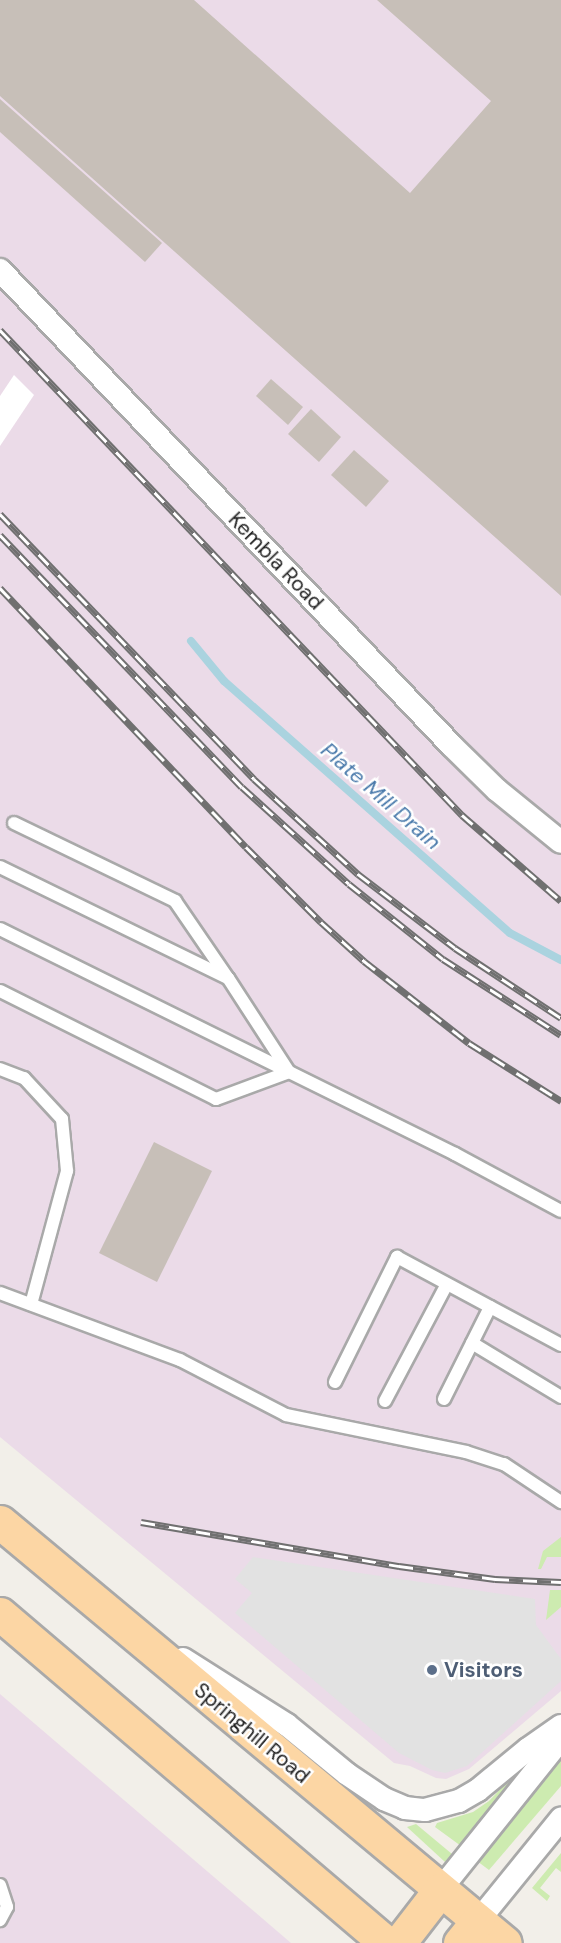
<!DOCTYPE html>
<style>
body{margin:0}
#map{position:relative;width:561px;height:1943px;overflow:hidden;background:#f2efe9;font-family:"DM Sans",sans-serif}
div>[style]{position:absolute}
.industrial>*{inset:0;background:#ebdbe8}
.grass>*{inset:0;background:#cdebb0}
.parking>*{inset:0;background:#e2e2e2}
.pier>*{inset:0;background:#fff}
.stream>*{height:8px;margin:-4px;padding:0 4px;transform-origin:4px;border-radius:4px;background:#aad3df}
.building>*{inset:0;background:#c7bfb8}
.roads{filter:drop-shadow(2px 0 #a9a9a9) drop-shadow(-2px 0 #a9a9a9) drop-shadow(0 2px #a9a9a9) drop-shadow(0 -2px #a9a9a9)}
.service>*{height:12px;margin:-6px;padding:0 6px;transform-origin:6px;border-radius:6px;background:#fff}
.minor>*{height:22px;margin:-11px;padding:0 11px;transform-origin:11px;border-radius:11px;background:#fff}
.primary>*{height:33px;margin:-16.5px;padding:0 16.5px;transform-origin:16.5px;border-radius:16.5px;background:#fcd6a4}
.rail>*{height:7px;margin-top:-3.5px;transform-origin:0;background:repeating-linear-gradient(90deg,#fff 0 14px,#707070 0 28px);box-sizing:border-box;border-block:2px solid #707070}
.dots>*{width:16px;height:16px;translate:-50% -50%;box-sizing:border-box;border:3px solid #fff;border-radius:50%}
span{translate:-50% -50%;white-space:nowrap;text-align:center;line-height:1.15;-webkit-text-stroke:5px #fff;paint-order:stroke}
.street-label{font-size:21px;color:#222}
.service-label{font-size:21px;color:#4e5e75;font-weight:700}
.left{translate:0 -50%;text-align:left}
.water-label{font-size:22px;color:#4a7aab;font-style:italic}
</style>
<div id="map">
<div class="industrial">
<div style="clip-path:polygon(0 0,561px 0,561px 1691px,469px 1769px,446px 1779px,436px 1778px,410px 1766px,394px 1763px,0 1437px)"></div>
<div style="clip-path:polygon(0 1694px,291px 1943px,0 1943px)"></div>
</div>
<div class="grass">
<div style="clip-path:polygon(561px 1537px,561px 1557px,547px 1557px,541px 1569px,538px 1569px,543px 1551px)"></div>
<div style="clip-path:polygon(550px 1590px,561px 1590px,561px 1607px,546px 1620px)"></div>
<div style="clip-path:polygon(561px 1751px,561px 1786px,489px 1870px,477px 1861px)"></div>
<div style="clip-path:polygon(535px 1753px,537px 1755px,461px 1846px,435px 1827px,437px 1823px,473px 1812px,489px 1801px)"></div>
<div style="clip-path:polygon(416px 1824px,452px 1854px,445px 1862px,407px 1827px)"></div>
<div style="clip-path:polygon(561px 1853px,561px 1872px,556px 1868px,540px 1888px,550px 1896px,547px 1901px,532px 1888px)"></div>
</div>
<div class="parking">
<div style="clip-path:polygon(253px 1557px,535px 1599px,536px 1625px,561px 1659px,561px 1681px,467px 1766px,445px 1773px,432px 1770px,399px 1753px,235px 1613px,252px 1593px,235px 1579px)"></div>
</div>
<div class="pier">
<div style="clip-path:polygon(14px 375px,34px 395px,0 446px,0 396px)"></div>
</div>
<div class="stream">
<div style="left:191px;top:641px;width:52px;rotate:50.5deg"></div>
<div style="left:224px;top:681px;width:381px;rotate:41.4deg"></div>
<div style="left:510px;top:933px;width:58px;rotate:27.9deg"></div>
</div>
<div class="building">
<div style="clip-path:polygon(0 0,194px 0,410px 193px,491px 101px,377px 0,561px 0,561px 596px,0 96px)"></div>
<div style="clip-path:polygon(0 99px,162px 243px,145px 262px,0 132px)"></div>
<div style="clip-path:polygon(271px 379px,303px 407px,288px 425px,256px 396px)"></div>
<div style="clip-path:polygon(311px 409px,341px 437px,319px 462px,288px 434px)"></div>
<div style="clip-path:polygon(354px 450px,389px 481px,366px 507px,331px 475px)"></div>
<div style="clip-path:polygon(154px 1142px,212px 1171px,157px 1282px,99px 1253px)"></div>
</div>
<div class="roads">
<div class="service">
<div style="left:14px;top:823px;width:179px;rotate:25.8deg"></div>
<div style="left:175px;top:901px;width:92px;rotate:55.6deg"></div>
<div style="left:0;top:867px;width:254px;rotate:26deg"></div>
<div style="left:228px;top:978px;width:112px;rotate:57deg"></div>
<div style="left:289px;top:1072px;width:78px;rotate:159.7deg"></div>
<div style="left:216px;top:1099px;width:241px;rotate:-153.4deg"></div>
<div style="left:0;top:929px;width:508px;rotate:26.31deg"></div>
<div style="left:455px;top:1154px;width:120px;rotate:28.3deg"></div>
<div style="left:0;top:1069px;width:26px;rotate:21deg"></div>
<div style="left:24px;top:1078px;width:56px;rotate:47.2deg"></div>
<div style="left:62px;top:1119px;width:52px;rotate:84.5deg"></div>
<div style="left:67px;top:1171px;width:138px;rotate:105.1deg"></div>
<div style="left:0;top:1293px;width:192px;rotate:20.4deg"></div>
<div style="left:180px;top:1360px;width:119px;rotate:27.4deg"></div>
<div style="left:286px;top:1415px;width:184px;rotate:11.6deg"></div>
<div style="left:466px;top:1452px;width:40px;rotate:18deg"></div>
<div style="left:504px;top:1464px;width:69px;rotate:33.7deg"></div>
<div style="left:472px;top:1343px;width:104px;rotate:31.2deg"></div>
<div style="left:335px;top:1382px;width:140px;rotate:-63.6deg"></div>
<div style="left:397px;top:1257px;width:186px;rotate:28.2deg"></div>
<div style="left:444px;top:1399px;width:103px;rotate:-63.4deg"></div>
<div style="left:385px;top:1401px;width:132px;rotate:-62.1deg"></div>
<div style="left:0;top:1885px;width:23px;rotate:72deg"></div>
<div style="left:7px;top:1907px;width:15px;rotate:118deg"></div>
</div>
<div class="minor">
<div style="left:0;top:270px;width:656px;rotate:46.48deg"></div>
<div style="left:452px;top:746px;width:63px;rotate:44.4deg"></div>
<div style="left:497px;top:790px;width:82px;rotate:39.1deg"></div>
<div style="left:183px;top:1659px;width:123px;rotate:32.4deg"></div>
<div style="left:287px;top:1725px;width:77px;rotate:39.2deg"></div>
<div style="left:347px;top:1774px;width:45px;rotate:34deg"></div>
<div style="left:384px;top:1799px;width:23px;rotate:23deg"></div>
<div style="left:405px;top:1808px;width:20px;rotate:6deg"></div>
<div style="left:425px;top:1810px;width:35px;rotate:-15deg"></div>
<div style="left:459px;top:1801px;width:22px;rotate:-30deg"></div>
<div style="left:478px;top:1790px;width:65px;rotate:-39.4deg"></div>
<div style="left:528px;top:1749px;width:40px;rotate:-34.9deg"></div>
<div style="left:440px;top:1890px;width:193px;rotate:-51.3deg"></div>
<div style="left:478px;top:1921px;width:132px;rotate:-50.9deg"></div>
</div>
<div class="primary">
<div style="left:0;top:1522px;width:657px;rotate:39.82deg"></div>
<div style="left:0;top:1614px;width:507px;rotate:40.44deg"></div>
<div style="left:399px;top:1943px;width:67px;rotate:-52.3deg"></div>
<div style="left:460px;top:1943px;width:28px;rotate:-51deg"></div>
</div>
</div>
<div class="rail">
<div style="left:0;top:330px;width:670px;rotate:46.39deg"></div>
<div style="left:462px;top:815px;width:131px;rotate:41deg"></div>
<div style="left:0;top:514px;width:367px;rotate:46.2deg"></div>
<div style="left:254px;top:779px;width:141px;rotate:42.4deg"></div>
<div style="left:358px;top:874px;width:122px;rotate:37.3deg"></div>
<div style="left:455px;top:948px;width:127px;rotate:33.4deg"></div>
<div style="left:0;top:535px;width:349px;rotate:46.2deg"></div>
<div style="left:242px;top:787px;width:144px;rotate:42.2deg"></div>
<div style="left:349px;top:884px;width:120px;rotate:38.6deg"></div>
<div style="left:443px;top:959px;width:140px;rotate:32.8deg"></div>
<div style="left:0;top:588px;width:357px;rotate:46.5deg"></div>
<div style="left:246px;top:847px;width:106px;rotate:45deg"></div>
<div style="left:321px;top:922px;width:58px;rotate:42.2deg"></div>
<div style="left:364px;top:961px;width:133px;rotate:38deg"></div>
<div style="left:469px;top:1043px;width:109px;rotate:32.2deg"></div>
<div style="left:141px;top:1522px;width:262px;rotate:9.7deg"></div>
<div style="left:399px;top:1566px;width:97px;rotate:7.7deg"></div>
<div style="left:495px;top:1579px;width:66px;rotate:2.6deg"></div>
</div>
<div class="dots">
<div style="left:432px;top:1670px;background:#5c6f8a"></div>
</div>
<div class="street-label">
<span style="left:276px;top:561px;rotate:46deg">Kembla Road</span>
<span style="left:252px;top:1733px;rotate:40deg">Springhill Road</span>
</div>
<div class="service-label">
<span class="left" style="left:444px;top:1670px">Visitors</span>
</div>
<div class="water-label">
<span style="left:381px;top:796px;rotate:41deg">Plate Mill Drain</span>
</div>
</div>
